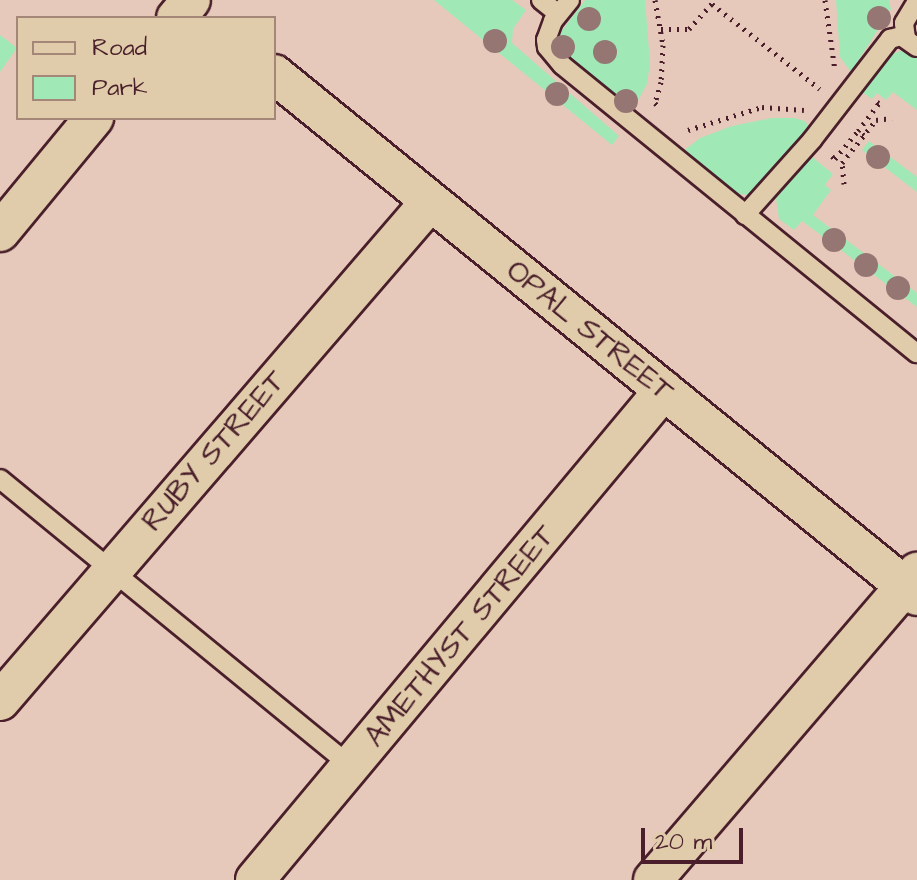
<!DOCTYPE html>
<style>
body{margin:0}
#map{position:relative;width:917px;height:880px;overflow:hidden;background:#e6c9ba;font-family:"Architects Daughter",sans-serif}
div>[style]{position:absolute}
.green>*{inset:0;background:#a0e9b7}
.path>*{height:5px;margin-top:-2.5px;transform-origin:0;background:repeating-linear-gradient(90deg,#4a1f2b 0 2px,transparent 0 8px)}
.roads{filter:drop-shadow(2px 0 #4a1f2b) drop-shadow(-2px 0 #4a1f2b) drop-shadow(0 2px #4a1f2b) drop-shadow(0 -2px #4a1f2b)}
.service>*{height:18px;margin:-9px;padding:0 9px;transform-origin:9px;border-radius:9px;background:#e0ccaa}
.minor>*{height:38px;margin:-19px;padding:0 19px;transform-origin:19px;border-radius:19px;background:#e0ccaa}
.trees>*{width:24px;height:24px;margin:-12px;border-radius:50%;background:#957673}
span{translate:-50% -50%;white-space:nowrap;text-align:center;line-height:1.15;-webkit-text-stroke:7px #e0ccaa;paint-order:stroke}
.street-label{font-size:30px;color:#4a1f2b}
.legend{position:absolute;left:16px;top:16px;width:260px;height:104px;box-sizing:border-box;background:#e0ccaa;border:2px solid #a48777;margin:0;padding:10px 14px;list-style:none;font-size:24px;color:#4a1f2b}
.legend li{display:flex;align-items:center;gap:16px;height:40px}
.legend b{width:40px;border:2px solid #a48777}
.scale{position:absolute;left:641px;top:828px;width:102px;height:36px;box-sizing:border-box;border:4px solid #4a1f2b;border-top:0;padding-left:10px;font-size:24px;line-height:28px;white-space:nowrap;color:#4a1f2b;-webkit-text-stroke:6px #e0ccaa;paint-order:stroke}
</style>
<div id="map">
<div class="green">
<div style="clip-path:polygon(434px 0,512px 0,526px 10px,513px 29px,512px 43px,619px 136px,612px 145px)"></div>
<div style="clip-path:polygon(585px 0,645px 0,650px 63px,647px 84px,631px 113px,570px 64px,557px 45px,561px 32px)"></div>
<div style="clip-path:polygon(836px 0,889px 0,891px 9px,851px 72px,840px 57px)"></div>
<div style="clip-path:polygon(0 35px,17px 48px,0 72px)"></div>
<div style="clip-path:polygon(908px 48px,917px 55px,917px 110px,893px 92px,886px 100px,877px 93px,872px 99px,862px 92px,893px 54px)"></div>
<div style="clip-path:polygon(772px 118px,794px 118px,805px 121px,810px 129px,748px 195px,732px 193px,682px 152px,700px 138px,732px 126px)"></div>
<div style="clip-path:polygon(869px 141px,917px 177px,917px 192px,862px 150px)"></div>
<div style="clip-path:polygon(811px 156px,833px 174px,825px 185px,831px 190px,813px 215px,917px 293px,917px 307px,802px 221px,794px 230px,779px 219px,776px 198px)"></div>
</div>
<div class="path">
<div style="left:655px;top:0;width:46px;rotate:79.9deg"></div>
<div style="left:663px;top:45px;width:37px;rotate:93deg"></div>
<div style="left:661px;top:82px;width:22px;rotate:106deg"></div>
<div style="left:655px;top:103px;width:4px;rotate:45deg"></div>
<div style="left:825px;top:0;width:71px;rotate:81.9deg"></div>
<div style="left:712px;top:4px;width:137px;rotate:38.2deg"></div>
<div style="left:661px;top:29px;width:28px"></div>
<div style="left:689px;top:29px;width:39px;rotate:-48deg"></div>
<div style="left:688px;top:130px;width:77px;rotate:-17.3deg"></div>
<div style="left:762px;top:107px;width:42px;rotate:4.1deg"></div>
<div style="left:864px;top:135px;width:7px;rotate:-146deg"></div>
<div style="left:858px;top:131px;width:35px;rotate:-53deg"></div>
<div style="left:879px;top:103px;width:4px;rotate:-153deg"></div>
<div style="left:832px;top:156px;width:4px;rotate:45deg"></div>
<div style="left:835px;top:159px;width:36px;rotate:-51deg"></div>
<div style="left:844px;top:184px;width:21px;rotate:-95deg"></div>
<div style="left:842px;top:163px;width:55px;rotate:-51.7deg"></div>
<div style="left:876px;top:120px;width:16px;rotate:-7deg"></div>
</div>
<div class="roads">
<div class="service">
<div style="left:541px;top:0;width:22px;rotate:39deg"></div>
<div style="left:570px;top:0;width:27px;rotate:129deg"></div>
<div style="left:553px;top:21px;width:20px;rotate:110deg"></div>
<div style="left:546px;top:40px;width:7px;rotate:82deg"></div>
<div style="left:547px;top:47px;width:23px;rotate:50deg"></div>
<div style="left:562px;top:65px;width:457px;rotate:39.1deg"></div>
<div style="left:906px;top:38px;width:15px;rotate:-98deg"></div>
<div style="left:904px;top:23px;width:26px;rotate:-59deg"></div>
<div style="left:745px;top:215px;width:101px;rotate:-48.2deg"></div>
<div style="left:812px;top:140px;width:128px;rotate:-52.3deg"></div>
<div style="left:890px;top:39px;width:11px;rotate:-15deg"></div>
<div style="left:901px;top:36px;width:19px;rotate:35deg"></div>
<div style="left:0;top:479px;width:455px;rotate:39.3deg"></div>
</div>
<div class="minor">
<div style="left:176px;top:18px;width:23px;rotate:-50deg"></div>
<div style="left:274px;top:74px;width:828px;rotate:39.07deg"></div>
<div style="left:0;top:232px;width:148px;rotate:-50.5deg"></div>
<div style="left:0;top:701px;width:659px;rotate:-49.25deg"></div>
<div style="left:255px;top:880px;width:638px;rotate:-50.15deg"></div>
<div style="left:653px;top:880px;width:406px;rotate:-49.4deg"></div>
</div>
</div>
<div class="trees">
<div style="left:879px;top:18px"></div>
<div style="left:589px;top:19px"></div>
<div style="left:495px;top:41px"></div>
<div style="left:563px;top:47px"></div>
<div style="left:605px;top:52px"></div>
<div style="left:557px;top:94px"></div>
<div style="left:626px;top:101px"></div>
<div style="left:878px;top:157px"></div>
<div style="left:834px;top:240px"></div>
<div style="left:866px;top:265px"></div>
<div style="left:898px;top:288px"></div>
</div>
<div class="street-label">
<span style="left:590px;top:331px;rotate:39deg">OPAL STREET</span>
<span style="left:214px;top:451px;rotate:-49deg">RUBY STREET</span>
<span style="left:460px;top:636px;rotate:-50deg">AMETHYST STREET</span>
</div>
<ul class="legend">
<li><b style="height:10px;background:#e0ccaa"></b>Road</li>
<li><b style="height:22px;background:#a0e9b7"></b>Park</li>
</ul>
<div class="scale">20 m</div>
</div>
